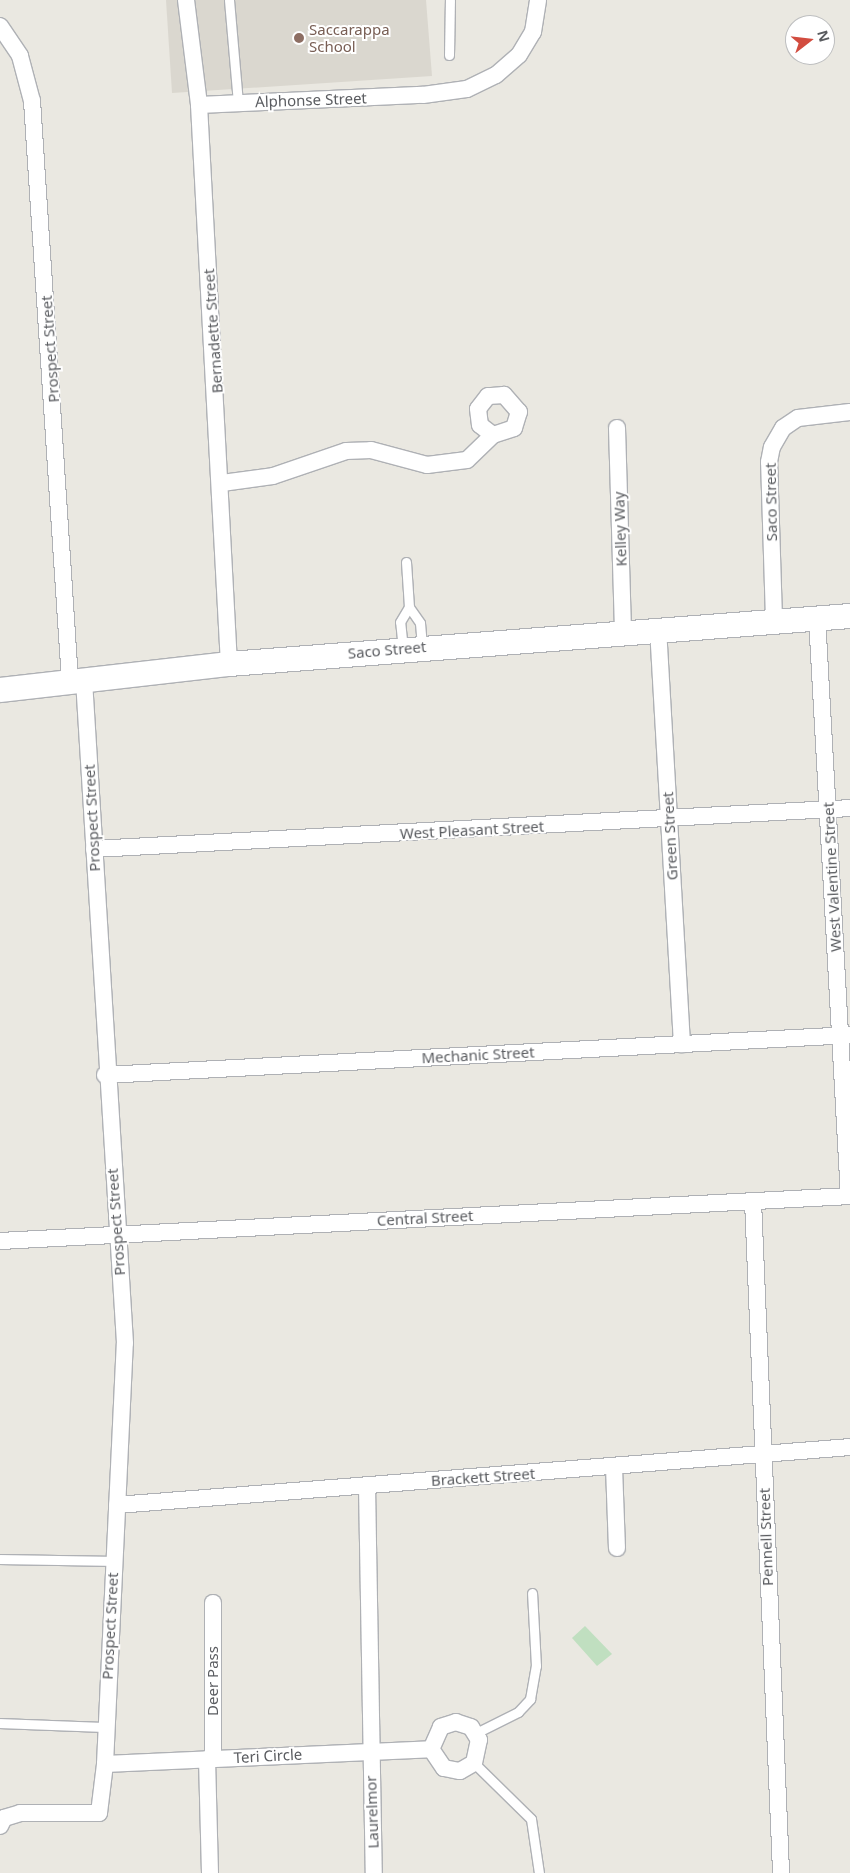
<!DOCTYPE html>
<style>
body{margin:0}
#map{position:relative;width:850px;height:1873px;overflow:hidden;background:#eae8e1;font-family:"Noto Sans",sans-serif}
div>[style]{position:absolute}
.education>*{inset:0;background:#dad7cf}
.green>*{inset:0;background:#c0dfc0}
.roads{filter:drop-shadow(1px 0 #afb1b5) drop-shadow(-1px 0 #afb1b5) drop-shadow(0 1px #afb1b5) drop-shadow(0 -1px #afb1b5)}
.service>*{height:9px;margin:-4.5px;padding:0 4.5px;transform-origin:4.5px;border-radius:4.5px;background:#fff}
.minor>*{height:16px;margin:-8px;padding:0 8px;transform-origin:8px;border-radius:8px;background:#fff}
.secondary>*{height:24px;margin:-12px;padding:0 12px;transform-origin:12px;border-radius:12px;background:#fff}
.dots>*{width:14px;height:14px;translate:-50% -50%;box-sizing:border-box;border:2px solid #fff;border-radius:50%}
span{translate:-50% -50%;white-space:nowrap;text-align:center;line-height:1.15;-webkit-text-stroke:4px #fff;paint-order:stroke}
.education-label{font-size:15px;color:#785e54}
.left{translate:0 -50%;text-align:left}
.street-label{font-size:15px;color:#5a5c60}
.north{position:absolute;left:785px;top:15px;width:50px;height:50px;box-sizing:border-box;background:#fff;border:1px solid #bdbebf;border-radius:50%;rotate:74deg;font-size:14px;font-weight:700;line-height:20px;text-align:center;color:#5a5c60}
.north::after{content:'';display:block;margin:auto;width:18px;height:22px;background:#d24c3f;clip-path:polygon(50% 0,100% 100%,50% 72%,0 100%)}
</style>
<div id="map">
<div class="education">
<div style="clip-path:polygon(166px 0,426px 0,432px 76px,172px 93px)"></div>
</div>
<div class="green">
<div style="clip-path:polygon(585px 1626px,612px 1654px,597px 1666px,572px 1638px)"></div>
</div>
<div class="roads">
<div class="service">
<div style="left:229px;top:0;width:102px;rotate:85deg"></div>
<div style="left:449px;top:55px;width:55px;rotate:-89deg"></div>
<div style="left:406px;top:562px;width:45px;rotate:86.2deg"></div>
<div style="left:403px;top:649px;width:27px;rotate:-96deg"></div>
<div style="left:400px;top:622px;width:17px;rotate:-59deg"></div>
<div style="left:409px;top:607px;width:19px;rotate:55deg"></div>
<div style="left:420px;top:623px;width:24px;rotate:85deg"></div>
<div style="left:0;top:1559px;width:113px;rotate:1deg"></div>
<div style="left:0;top:1723px;width:106px;rotate:2.2deg"></div>
<div style="left:476px;top:1733px;width:47px;rotate:-26.6deg"></div>
<div style="left:518px;top:1712px;width:18px;rotate:-47deg"></div>
<div style="left:530px;top:1699px;width:34px;rotate:-80deg"></div>
<div style="left:536px;top:1666px;width:73px;rotate:-93.1deg"></div>
<div style="left:474px;top:1763px;width:80px;rotate:44.5deg"></div>
<div style="left:531px;top:1819px;width:55px;rotate:81.6deg"></div>
</div>
<div class="minor">
<div style="left:186px;top:0;width:106px;rotate:82.9deg"></div>
<div style="left:199px;top:105px;width:560px;rotate:86.93deg"></div>
<div style="left:0;top:26px;width:36px;rotate:56deg"></div>
<div style="left:20px;top:56px;width:47px;rotate:75.1deg"></div>
<div style="left:32px;top:101px;width:581px;rotate:86.25deg"></div>
<div style="left:199px;top:105px;width:224px;rotate:-2.6deg"></div>
<div style="left:423px;top:95px;width:44px;rotate:-7.8deg"></div>
<div style="left:467px;top:89px;width:32px;rotate:-26deg"></div>
<div style="left:496px;top:75px;width:30px;rotate:-41deg"></div>
<div style="left:519px;top:55px;width:27px;rotate:-59deg"></div>
<div style="left:533px;top:32px;width:32px;rotate:-81deg"></div>
<div style="left:617px;top:428px;width:202px;rotate:88.3deg"></div>
<div style="left:222px;top:483px;width:51px;rotate:-7.8deg"></div>
<div style="left:273px;top:476px;width:77px;rotate:-18.9deg"></div>
<div style="left:346px;top:451px;width:25px;rotate:-2deg"></div>
<div style="left:371px;top:450px;width:58px;rotate:15deg"></div>
<div style="left:427px;top:465px;width:40px;rotate:-7.1deg"></div>
<div style="left:467px;top:460px;width:36px;rotate:-44deg"></div>
<div style="left:493px;top:435px;width:22px;rotate:-18deg"></div>
<div style="left:514px;top:428px;width:17px;rotate:-73deg"></div>
<div style="left:519px;top:412px;width:23px;rotate:-131deg"></div>
<div style="left:504px;top:395px;width:16px;rotate:176deg"></div>
<div style="left:488px;top:396px;width:16px;rotate:128deg"></div>
<div style="left:478px;top:409px;width:16px;rotate:83deg"></div>
<div style="left:480px;top:425px;width:16px;rotate:38deg"></div>
<div style="left:817px;top:617px;width:580px;rotate:86.84deg"></div>
<div style="left:774px;top:619px;width:157px;rotate:-91.8deg"></div>
<div style="left:769px;top:462px;width:15px;rotate:-79deg"></div>
<div style="left:772px;top:447px;width:22px;rotate:-60deg"></div>
<div style="left:783px;top:428px;width:18px;rotate:-34deg"></div>
<div style="left:798px;top:418px;width:52px;rotate:-6.6deg"></div>
<div style="left:658px;top:628px;width:417px;rotate:86.7deg"></div>
<div style="left:94px;top:849px;width:757px;rotate:-3.1deg"></div>
<div style="left:105px;top:1075px;width:746px;rotate:-3.07deg"></div>
<div style="left:753px;top:1201px;width:673px;rotate:87.61deg"></div>
<div style="left:0;top:1241px;width:851px;rotate:-3.03deg"></div>
<div style="left:614px;top:1467px;width:81px;rotate:87.9deg"></div>
<div style="left:367px;top:1486px;width:387px;rotate:89deg"></div>
<div style="left:117px;top:1505px;width:735px;rotate:-4.52deg"></div>
<div style="left:207px;top:1759px;width:114px;rotate:88.5deg"></div>
<div style="left:213px;top:1759px;width:156px;rotate:-90deg"></div>
<div style="left:105px;top:1764px;width:326px;rotate:-2.6deg"></div>
<div style="left:431px;top:1749px;width:23px;rotate:56deg"></div>
<div style="left:444px;top:1768px;width:16px;rotate:11deg"></div>
<div style="left:460px;top:1771px;width:16px;rotate:-30deg"></div>
<div style="left:474px;top:1763px;width:24px;rotate:-78deg"></div>
<div style="left:479px;top:1740px;width:15px;rotate:-122deg"></div>
<div style="left:471px;top:1727px;width:16px;rotate:-162deg"></div>
<div style="left:456px;top:1722px;width:16px;rotate:162deg"></div>
<div style="left:441px;top:1727px;width:24px;rotate:114deg"></div>
<div style="left:0;top:1826px;width:9px;rotate:-63deg"></div>
<div style="left:4px;top:1818px;width:17px;rotate:-17deg"></div>
<div style="left:20px;top:1813px;width:79px"></div>
<div style="left:99px;top:1813px;width:49px;rotate:-83deg"></div>
<div style="left:105px;top:1764px;width:421px;rotate:-87.3deg"></div>
<div style="left:125px;top:1343px;width:664px;rotate:-93.54deg"></div>
</div>
<div class="secondary">
<div style="left:0;top:690px;width:230px;rotate:-6.5deg"></div>
<div style="left:229px;top:664px;width:623px;rotate:-4.42deg"></div>
</div>
</div>
<div class="dots">
<div style="left:299px;top:38px;background:#8d6e63"></div>
</div>
<div class="education-label">
<span class="left" style="left:309px;top:38px">Saccarappa<br>School</span>
</div>
<div class="street-label">
<span style="left:311px;top:100px;rotate:-2deg">Alphonse Street</span>
<span style="left:213px;top:331px;rotate:-94deg">Bernadette Street</span>
<span style="left:50px;top:349px;rotate:-94deg">Prospect Street</span>
<span style="left:771px;top:502px;rotate:-91deg">Saco Street</span>
<span style="left:620px;top:529px;rotate:-92deg">Kelley Way</span>
<span style="left:387px;top:650px;rotate:-5deg">Saco Street</span>
<span style="left:92px;top:818px;rotate:-93deg">Prospect Street</span>
<span style="left:472px;top:830px;rotate:-3deg">West Pleasant Street</span>
<span style="left:670px;top:836px;rotate:-93deg">Green Street</span>
<span style="left:832px;top:877px;rotate:-93deg">West Valentine Street</span>
<span style="left:478px;top:1055px;rotate:-3deg">Mechanic Street</span>
<span style="left:425px;top:1218px;rotate:-3deg">Central Street</span>
<span style="left:116px;top:1222px;rotate:-94deg">Prospect Street</span>
<span style="left:483px;top:1477px;rotate:-4deg">Brackett Street</span>
<span style="left:766px;top:1537px;rotate:-92deg">Pennell Street</span>
<span style="left:110px;top:1626px;rotate:-87deg">Prospect Street</span>
<span style="left:213px;top:1681px;rotate:-90deg">Deer Pass</span>
<span style="left:268px;top:1756px;rotate:-3deg">Teri Circle</span>
<span style="left:372px;top:1812px;rotate:-92deg">Laurelmor</span>
</div>
<div class="north">N</div>
</div>
